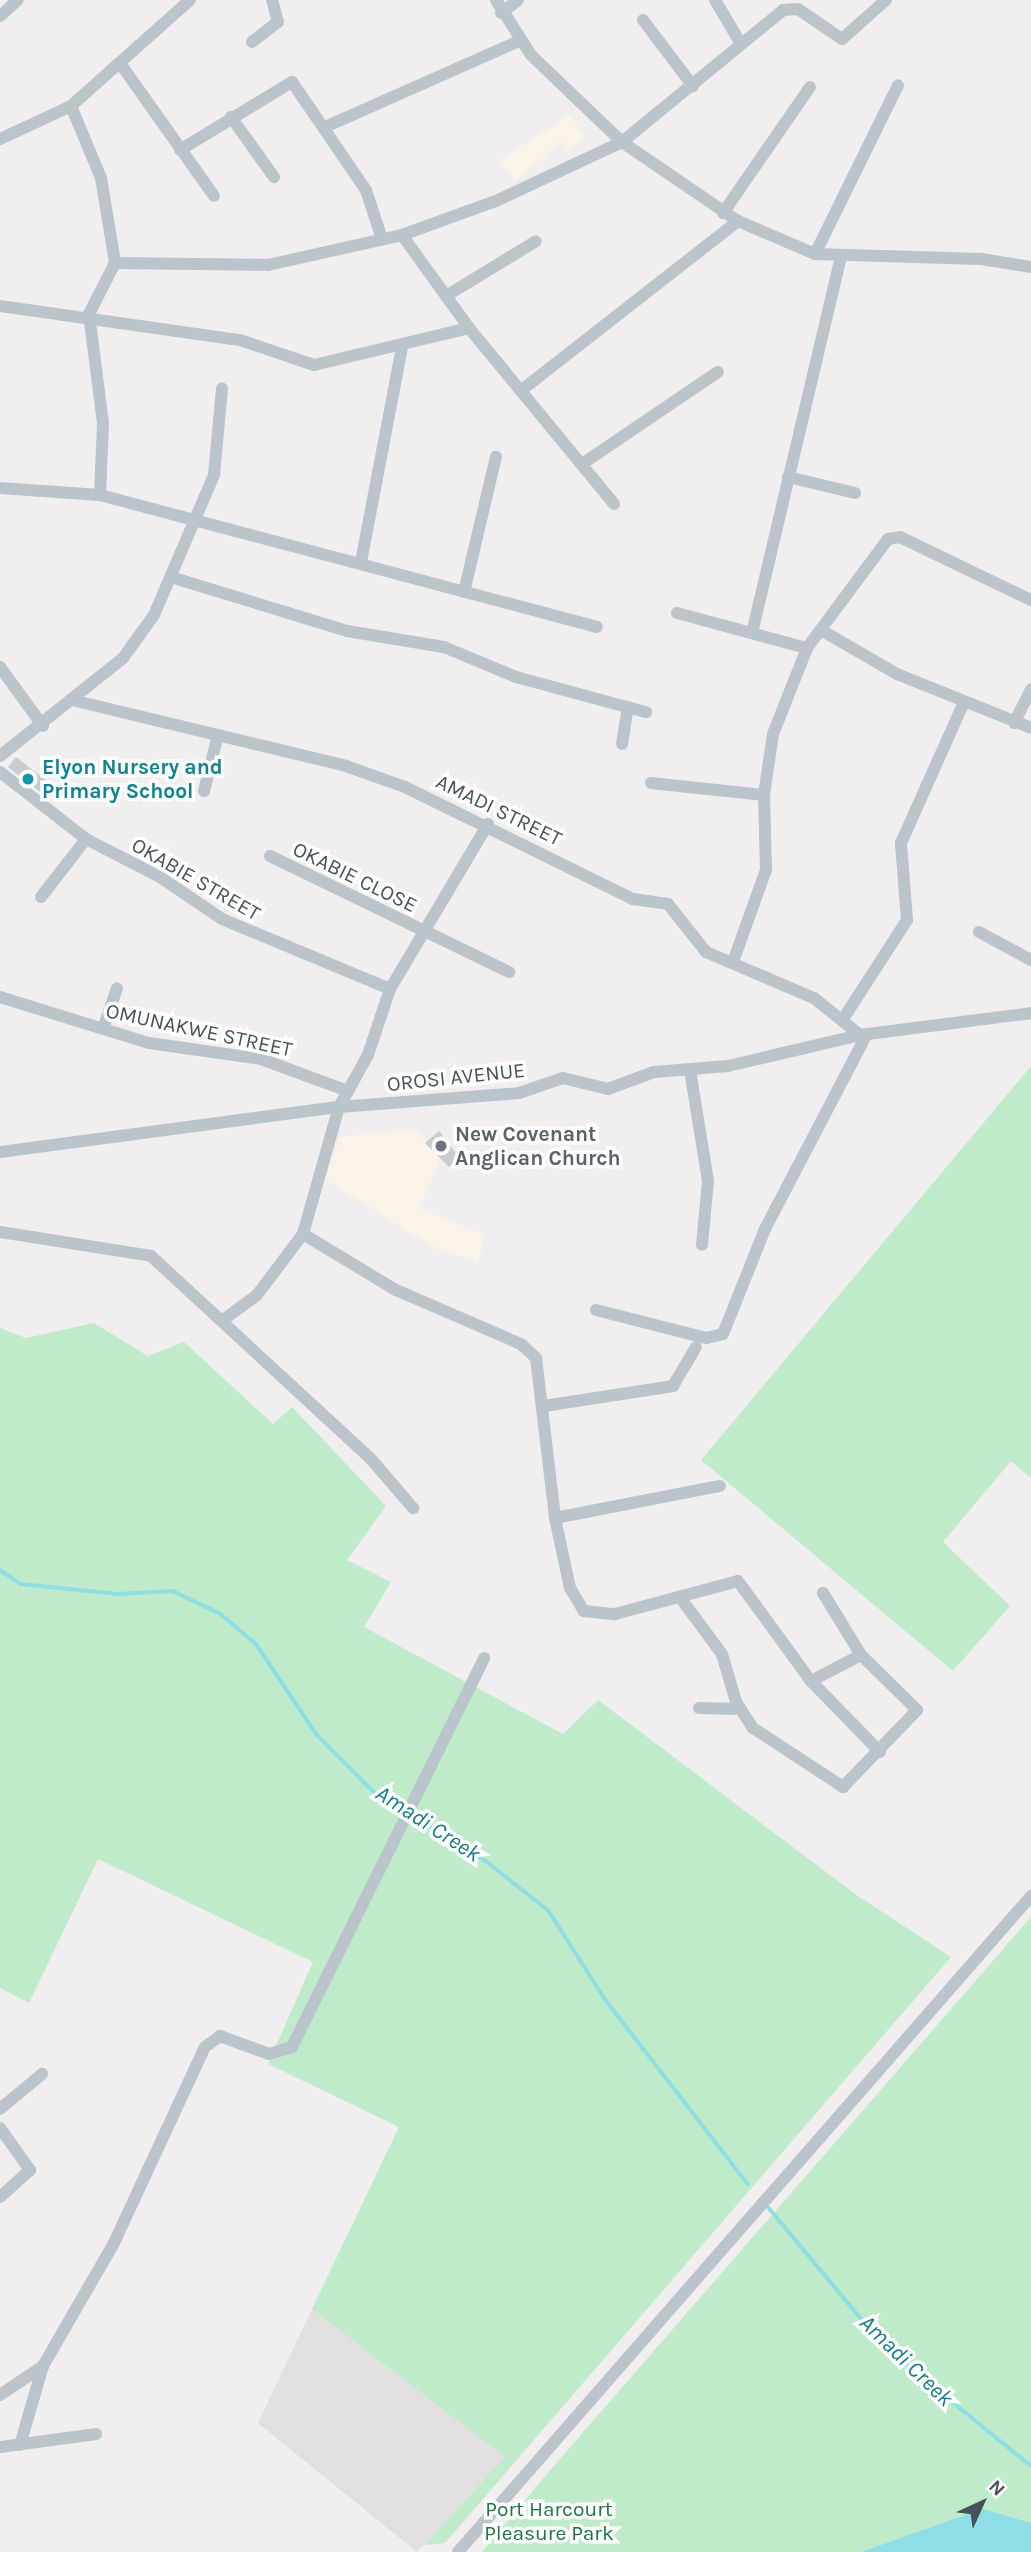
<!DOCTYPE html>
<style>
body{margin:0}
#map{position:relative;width:1031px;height:2552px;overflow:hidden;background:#f0eeee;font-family:Karla,sans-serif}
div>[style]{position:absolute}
.commercial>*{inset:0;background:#faf3e8}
.education>*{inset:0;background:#e1dfdf}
.green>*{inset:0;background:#bfebcb}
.water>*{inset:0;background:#8fdde5}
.stream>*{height:3.5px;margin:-1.75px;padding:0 1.75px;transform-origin:1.75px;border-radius:1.75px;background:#8fdde5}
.building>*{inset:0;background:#c8ccd0}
.street>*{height:12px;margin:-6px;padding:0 6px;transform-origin:6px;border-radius:6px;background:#bac4ca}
.dots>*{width:19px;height:19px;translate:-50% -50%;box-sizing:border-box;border:4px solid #fff;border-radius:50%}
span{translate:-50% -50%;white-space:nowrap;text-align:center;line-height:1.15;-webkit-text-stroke:7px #fff;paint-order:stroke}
.culture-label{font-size:21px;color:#0d838f;font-weight:700}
.left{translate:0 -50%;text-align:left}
.street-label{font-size:21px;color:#47535a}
.worship-label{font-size:21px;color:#5b616d;font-weight:700}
.park-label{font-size:21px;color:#1d7640}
.water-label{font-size:23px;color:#157e89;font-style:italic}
.north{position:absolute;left:947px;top:2468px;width:70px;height:70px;-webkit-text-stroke:5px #fff;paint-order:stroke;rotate:45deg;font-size:19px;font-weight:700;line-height:28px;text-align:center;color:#47535a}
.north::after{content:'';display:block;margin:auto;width:24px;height:32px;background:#47535a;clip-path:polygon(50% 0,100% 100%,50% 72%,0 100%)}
</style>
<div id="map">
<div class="commercial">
<div style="clip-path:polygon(570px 115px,585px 137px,568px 149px,561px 141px,515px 182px,500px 160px)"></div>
<div style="clip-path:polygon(417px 1129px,440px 1161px,419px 1208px,484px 1235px,478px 1262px,437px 1249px,325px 1179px,340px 1137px)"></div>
</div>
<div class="education">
<div style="clip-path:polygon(312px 2309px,506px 2457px,417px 2552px,258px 2423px)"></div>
</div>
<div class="green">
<div style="clip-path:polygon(1031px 1066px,1031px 1478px,1011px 1461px,943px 1542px,1010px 1606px,953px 1671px,701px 1460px)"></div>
<div style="clip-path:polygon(94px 1323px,148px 1356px,184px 1342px,273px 1424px,292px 1407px,386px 1506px,347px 1560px,391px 1582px,364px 1627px,563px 1734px,598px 1700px,858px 1896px,951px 1957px,445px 2543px,424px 2545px,505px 2457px,312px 2309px,399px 2127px,268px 2064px,313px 1962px,98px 1859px,29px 2003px,0 1988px,0 1328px,26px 1338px)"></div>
<div style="clip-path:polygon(1031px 1917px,1031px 2552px,482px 2552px,546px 2475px)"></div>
</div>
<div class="water">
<div style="clip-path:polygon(983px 2509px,1031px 2523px,1031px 2552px,861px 2552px)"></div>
</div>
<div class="stream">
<div style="left:0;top:1570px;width:25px;rotate:34deg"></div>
<div style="left:21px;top:1584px;width:97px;rotate:5.9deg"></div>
<div style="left:117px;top:1594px;width:56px;rotate:-3.1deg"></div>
<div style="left:173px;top:1591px;width:53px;rotate:25.6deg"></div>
<div style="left:221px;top:1614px;width:48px;rotate:40.7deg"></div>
<div style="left:257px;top:1645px;width:108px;rotate:56.3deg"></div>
<div style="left:317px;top:1735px;width:83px;rotate:45deg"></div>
<div style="left:376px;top:1794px;width:129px;rotate:31.3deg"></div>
<div style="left:486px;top:1861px;width:80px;rotate:38.4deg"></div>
<div style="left:549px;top:1911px;width:104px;rotate:57.5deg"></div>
<div style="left:605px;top:1999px;width:234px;rotate:52.3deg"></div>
<div style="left:769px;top:2208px;width:180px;rotate:50.2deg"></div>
<div style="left:884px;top:2346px;width:190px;rotate:39.2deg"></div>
</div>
<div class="building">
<div style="clip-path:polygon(16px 757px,52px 785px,44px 795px,8px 767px)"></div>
<div style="clip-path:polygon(439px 1131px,459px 1157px,449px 1167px,425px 1143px)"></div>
</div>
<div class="street">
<div style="left:496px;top:0;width:65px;rotate:57.5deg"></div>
<div style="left:531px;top:55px;width:126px;rotate:43.7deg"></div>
<div style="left:622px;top:142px;width:140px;rotate:34.3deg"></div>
<div style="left:738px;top:221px;width:84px;rotate:23.2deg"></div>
<div style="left:815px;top:254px;width:166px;rotate:1.7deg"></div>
<div style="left:981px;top:259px;width:51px;rotate:9.1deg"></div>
<div style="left:715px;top:0;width:51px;rotate:59.4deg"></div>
<div style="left:501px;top:13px;width:21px;rotate:-37deg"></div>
<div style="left:0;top:16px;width:24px;rotate:-42deg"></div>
<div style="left:643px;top:20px;width:83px;rotate:52.9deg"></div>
<div style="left:252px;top:42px;width:33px;rotate:-38deg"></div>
<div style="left:278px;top:22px;width:23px;rotate:-105deg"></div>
<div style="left:122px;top:66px;width:159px;rotate:54.7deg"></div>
<div style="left:71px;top:106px;width:78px;rotate:67.4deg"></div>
<div style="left:101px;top:178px;width:86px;rotate:80.6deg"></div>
<div style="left:115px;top:263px;width:57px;rotate:117deg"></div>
<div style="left:89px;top:314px;width:110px;rotate:82.7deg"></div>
<div style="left:103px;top:423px;width:72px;rotate:92.4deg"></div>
<div style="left:231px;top:117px;width:74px;rotate:54.4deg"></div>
<div style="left:325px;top:127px;width:214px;rotate:-23.9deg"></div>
<div style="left:0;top:139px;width:78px;rotate:-24.9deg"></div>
<div style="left:71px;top:106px;width:159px;rotate:-41.7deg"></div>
<div style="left:180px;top:150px;width:131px;rotate:-31.3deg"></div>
<div style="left:292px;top:82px;width:131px;rotate:55.6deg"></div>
<div style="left:366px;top:190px;width:52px;rotate:71.9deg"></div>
<div style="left:723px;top:213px;width:153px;rotate:-55.4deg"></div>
<div style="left:402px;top:235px;width:115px;rotate:54.2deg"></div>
<div style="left:469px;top:328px;width:228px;rotate:50.5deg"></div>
<div style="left:815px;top:254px;width:188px;rotate:-63.8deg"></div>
<div style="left:115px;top:263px;width:153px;rotate:0.7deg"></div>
<div style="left:268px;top:265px;width:137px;rotate:-12.6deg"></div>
<div style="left:402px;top:235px;width:100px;rotate:-19.9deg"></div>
<div style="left:496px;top:201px;width:139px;rotate:-25.1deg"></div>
<div style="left:622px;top:142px;width:208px;rotate:-39.3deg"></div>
<div style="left:783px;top:10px;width:15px;rotate:-4deg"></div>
<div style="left:798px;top:9px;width:53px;rotate:34.3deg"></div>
<div style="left:842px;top:39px;width:59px;rotate:-41.6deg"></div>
<div style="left:446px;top:296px;width:105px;rotate:-31.4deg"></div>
<div style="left:0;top:306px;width:242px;rotate:8.1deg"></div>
<div style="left:240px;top:340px;width:78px;rotate:18.7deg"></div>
<div style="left:314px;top:365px;width:159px;rotate:-13.4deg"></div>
<div style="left:523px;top:389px;width:273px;rotate:-38deg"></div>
<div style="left:582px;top:464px;width:164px;rotate:-34.1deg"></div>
<div style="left:788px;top:477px;width:69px;rotate:13.4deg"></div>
<div style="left:0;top:488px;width:100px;rotate:4deg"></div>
<div style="left:100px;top:495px;width:514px;rotate:14.87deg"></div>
<div style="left:361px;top:562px;width:219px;rotate:-79.2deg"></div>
<div style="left:174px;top:578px;width:181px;rotate:17deg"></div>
<div style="left:347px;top:631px;width:98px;rotate:9.4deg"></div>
<div style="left:444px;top:647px;width:78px;rotate:22.6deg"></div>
<div style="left:516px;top:677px;width:135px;rotate:15.1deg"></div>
<div style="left:464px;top:592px;width:139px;rotate:-76.7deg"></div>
<div style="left:677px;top:613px;width:135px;rotate:15.1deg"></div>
<div style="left:821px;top:630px;width:88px;rotate:30.1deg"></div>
<div style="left:897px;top:674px;width:144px;rotate:21.9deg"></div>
<div style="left:752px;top:633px;width:387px;rotate:-76.7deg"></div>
<div style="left:0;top:667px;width:73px;rotate:53.9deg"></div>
<div style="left:76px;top:701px;width:278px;rotate:13.5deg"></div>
<div style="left:346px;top:766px;width:63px;rotate:19.6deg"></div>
<div style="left:405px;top:787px;width:254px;rotate:26.2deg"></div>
<div style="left:633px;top:899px;width:35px;rotate:8deg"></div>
<div style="left:668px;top:904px;width:61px;rotate:51.6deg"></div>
<div style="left:706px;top:952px;width:117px;rotate:23.1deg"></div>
<div style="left:814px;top:998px;width:59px;rotate:38.8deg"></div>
<div style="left:1014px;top:723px;width:38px;rotate:-63deg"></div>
<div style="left:622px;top:744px;width:36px;rotate:-81deg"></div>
<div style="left:0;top:756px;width:157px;rotate:-38.5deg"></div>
<div style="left:123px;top:658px;width:53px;rotate:-54.2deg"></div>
<div style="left:154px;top:615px;width:152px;rotate:-66.8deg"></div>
<div style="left:214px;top:475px;width:87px;rotate:-84.7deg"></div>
<div style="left:0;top:772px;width:109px;rotate:37.9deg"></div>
<div style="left:86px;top:839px;width:83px;rotate:27.2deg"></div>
<div style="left:160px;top:877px;width:75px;rotate:34.1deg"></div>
<div style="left:222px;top:919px;width:182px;rotate:22.6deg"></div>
<div style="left:651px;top:783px;width:114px;rotate:6.1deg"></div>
<div style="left:204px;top:791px;width:58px;rotate:-76deg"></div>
<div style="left:270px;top:856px;width:266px;rotate:25.9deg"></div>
<div style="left:41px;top:897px;width:73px;rotate:-52.2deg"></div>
<div style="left:979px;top:932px;width:59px;rotate:28.3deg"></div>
<div style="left:733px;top:962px;width:98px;rotate:-70.3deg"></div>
<div style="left:766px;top:870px;width:75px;rotate:-91.5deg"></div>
<div style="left:764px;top:795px;width:62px;rotate:-81.6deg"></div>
<div style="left:773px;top:734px;width:92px;rotate:-68.4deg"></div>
<div style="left:807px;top:648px;width:136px;rotate:-53.4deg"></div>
<div style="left:888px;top:539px;width:12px;rotate:-9deg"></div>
<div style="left:900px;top:537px;width:145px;rotate:25.7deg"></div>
<div style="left:0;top:997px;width:156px;rotate:17.2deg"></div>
<div style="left:149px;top:1043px;width:113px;rotate:8.1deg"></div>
<div style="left:261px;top:1059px;width:93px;rotate:20.2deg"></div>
<div style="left:843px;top:1019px;width:118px;rotate:-57.1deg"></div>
<div style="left:907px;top:920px;width:77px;rotate:-94.5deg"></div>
<div style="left:901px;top:843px;width:154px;rotate:-65.9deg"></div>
<div style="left:103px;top:1029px;width:43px;rotate:-71.1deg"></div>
<div style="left:690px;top:1070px;width:112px;rotate:80.8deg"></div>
<div style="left:708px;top:1181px;width:64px;rotate:95.4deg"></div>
<div style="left:0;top:1152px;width:342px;rotate:-7.6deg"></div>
<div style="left:339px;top:1107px;width:181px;rotate:-4.4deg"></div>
<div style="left:519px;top:1093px;width:46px;rotate:-18.8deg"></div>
<div style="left:563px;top:1078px;width:46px;rotate:13.7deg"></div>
<div style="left:608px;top:1089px;width:49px;rotate:-20.3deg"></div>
<div style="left:654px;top:1072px;width:74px;rotate:-4.6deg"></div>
<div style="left:728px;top:1066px;width:136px;rotate:-13.2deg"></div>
<div style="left:860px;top:1035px;width:172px;rotate:-7.3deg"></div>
<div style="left:0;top:1232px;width:153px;rotate:9deg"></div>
<div style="left:151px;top:1256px;width:299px;rotate:42.7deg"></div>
<div style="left:371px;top:1459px;width:65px;rotate:49.4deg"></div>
<div style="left:303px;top:1234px;width:109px;rotate:31.1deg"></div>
<div style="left:396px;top:1290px;width:136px;rotate:23.4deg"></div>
<div style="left:521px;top:1344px;width:21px;rotate:43deg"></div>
<div style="left:536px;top:1358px;width:161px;rotate:83.2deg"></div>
<div style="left:555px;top:1518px;width:72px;rotate:77.9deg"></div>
<div style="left:570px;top:1588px;width:27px;rotate:59deg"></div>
<div style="left:584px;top:1611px;width:31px;rotate:6deg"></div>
<div style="left:615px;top:1614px;width:127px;rotate:-15deg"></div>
<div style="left:738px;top:1581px;width:124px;rotate:53.9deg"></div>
<div style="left:811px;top:1681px;width:99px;rotate:45.8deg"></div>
<div style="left:596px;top:1310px;width:114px;rotate:14.3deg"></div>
<div style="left:706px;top:1338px;width:17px;rotate:-13deg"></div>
<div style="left:723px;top:1334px;width:113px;rotate:-68.2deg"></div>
<div style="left:765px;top:1229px;width:220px;rotate:-62.4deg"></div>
<div style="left:223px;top:1320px;width:42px;rotate:-36.3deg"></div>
<div style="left:257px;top:1295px;width:76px;rotate:-53deg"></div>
<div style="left:303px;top:1234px;width:132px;rotate:-74.2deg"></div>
<div style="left:339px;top:1107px;width:60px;rotate:-60.9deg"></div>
<div style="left:368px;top:1055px;width:70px;rotate:-71.6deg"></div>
<div style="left:390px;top:989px;width:192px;rotate:-59.3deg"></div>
<div style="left:544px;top:1406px;width:131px;rotate:-8.8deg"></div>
<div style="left:673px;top:1386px;width:45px;rotate:-59.5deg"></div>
<div style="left:555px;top:1518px;width:168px;rotate:-11deg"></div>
<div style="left:682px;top:1600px;width:67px;rotate:53.5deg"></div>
<div style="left:722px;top:1654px;width:50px;rotate:73.7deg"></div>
<div style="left:736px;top:1702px;width:31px;rotate:57deg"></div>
<div style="left:753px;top:1728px;width:108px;rotate:33.2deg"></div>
<div style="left:843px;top:1787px;width:107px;rotate:-46.1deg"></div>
<div style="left:917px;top:1710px;width:78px;rotate:-135.5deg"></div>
<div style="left:861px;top:1655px;width:73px;rotate:-121.5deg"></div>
<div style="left:811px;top:1681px;width:56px;rotate:-27.5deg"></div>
<div style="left:699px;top:1708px;width:40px;rotate:1.4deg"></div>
<div style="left:0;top:2109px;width:55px;rotate:-39.8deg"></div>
<div style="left:0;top:2128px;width:52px;rotate:54.5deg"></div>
<div style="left:30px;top:2170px;width:40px;rotate:138deg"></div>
<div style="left:0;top:2395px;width:52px;rotate:-34deg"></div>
<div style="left:20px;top:2445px;width:82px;rotate:-73.8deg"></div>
<div style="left:43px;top:2366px;width:140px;rotate:-60deg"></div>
<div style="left:113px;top:2245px;width:218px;rotate:-65.1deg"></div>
<div style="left:205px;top:2047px;width:19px;rotate:-36deg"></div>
<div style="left:220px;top:2036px;width:52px;rotate:20.2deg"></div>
<div style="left:269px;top:2054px;width:24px;rotate:-17deg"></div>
<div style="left:292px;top:2047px;width:434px;rotate:-63.7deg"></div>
<div style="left:0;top:2447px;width:97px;rotate:-7.7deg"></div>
<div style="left:458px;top:2552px;width:871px;rotate:-48.86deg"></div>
</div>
<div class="dots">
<div style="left:28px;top:779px;background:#0f9aa8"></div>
<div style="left:441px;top:1146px;background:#6b7280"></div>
</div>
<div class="culture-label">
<span class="left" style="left:42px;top:779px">Elyon Nursery and<br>Primary School</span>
</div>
<div class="street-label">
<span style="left:499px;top:810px;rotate:26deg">AMADI STREET</span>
<span style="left:355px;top:877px;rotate:26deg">OKABIE CLOSE</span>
<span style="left:196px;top:879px;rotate:30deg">OKABIE STREET</span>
<span style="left:199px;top:1030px;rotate:12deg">OMUNAKWE STREET</span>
<span style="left:456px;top:1077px;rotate:-6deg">OROSI AVENUE</span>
</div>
<div class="worship-label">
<span class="left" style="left:455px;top:1146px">New Covenant<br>Anglican Church</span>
</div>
<div class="park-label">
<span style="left:549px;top:2521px">Port Harcourt<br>Pleasure Park</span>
</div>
<div class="water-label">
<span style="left:428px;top:1824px;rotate:33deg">Amadi Creek</span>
<span style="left:906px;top:2361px;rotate:44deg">Amadi Creek</span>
</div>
<div class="north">N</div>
</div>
